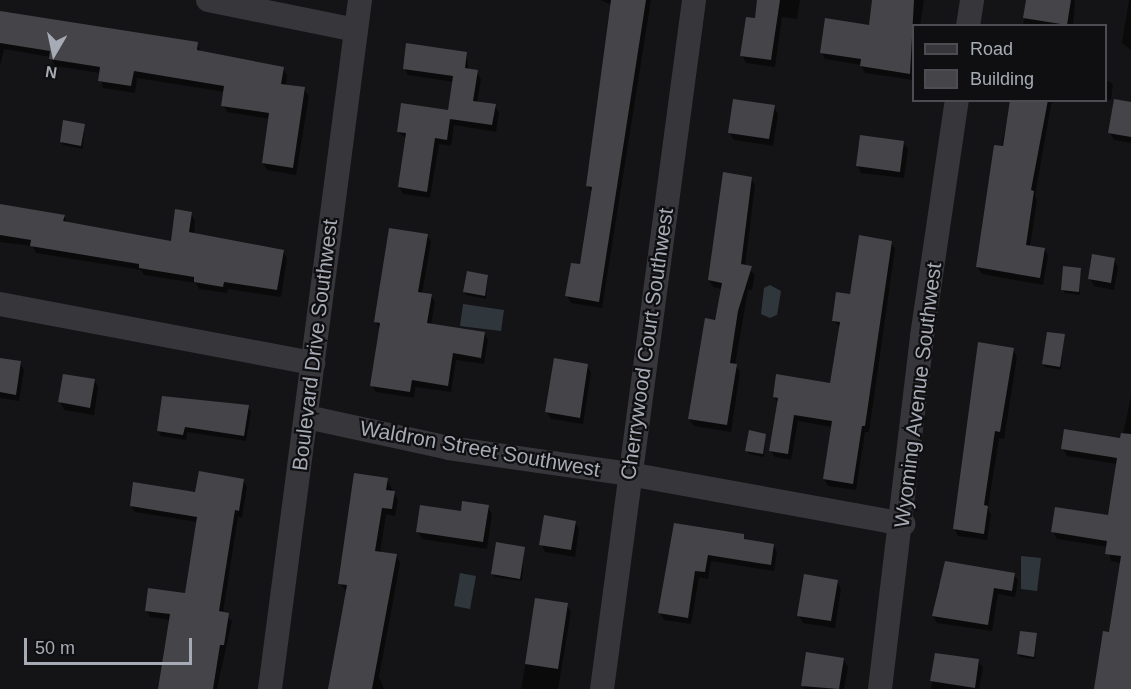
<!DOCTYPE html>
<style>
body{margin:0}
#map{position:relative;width:1131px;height:689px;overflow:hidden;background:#141416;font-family:Helvetica,sans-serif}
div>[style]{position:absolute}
.water>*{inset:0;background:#2f373d}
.shadow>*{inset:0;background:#0007}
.building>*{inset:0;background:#444449}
.street>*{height:24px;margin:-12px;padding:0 12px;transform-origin:12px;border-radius:12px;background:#36363b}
span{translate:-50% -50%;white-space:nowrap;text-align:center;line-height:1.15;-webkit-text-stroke:4.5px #0f0f11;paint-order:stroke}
.street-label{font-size:21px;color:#a7abb5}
.legend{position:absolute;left:912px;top:24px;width:195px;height:78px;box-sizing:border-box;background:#0f0f11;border:2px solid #4c4d53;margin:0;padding:8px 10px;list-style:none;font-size:18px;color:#a7abb5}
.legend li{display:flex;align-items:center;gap:12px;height:30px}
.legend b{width:30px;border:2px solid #4c4d53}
.north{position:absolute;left:24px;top:24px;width:60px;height:60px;-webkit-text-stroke:4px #0f0f11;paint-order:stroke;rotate:189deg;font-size:16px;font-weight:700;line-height:24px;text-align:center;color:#a7abb5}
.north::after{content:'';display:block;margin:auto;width:21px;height:27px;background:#a7abb5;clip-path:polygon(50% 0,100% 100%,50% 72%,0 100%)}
.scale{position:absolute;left:24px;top:638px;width:168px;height:27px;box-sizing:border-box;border:3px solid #a7abb5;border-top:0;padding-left:8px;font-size:18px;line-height:21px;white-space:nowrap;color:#a7abb5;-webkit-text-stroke:4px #0f0f11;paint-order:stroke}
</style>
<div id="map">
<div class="water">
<div style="clip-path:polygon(770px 285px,781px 291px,777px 315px,770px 318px,761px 314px,764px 288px)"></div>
<div style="clip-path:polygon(463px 304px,504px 310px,501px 331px,460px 326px)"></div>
<div style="clip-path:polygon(1021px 556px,1041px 558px,1037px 591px,1021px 589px)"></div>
<div style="clip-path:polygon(460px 573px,476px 576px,470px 609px,454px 606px)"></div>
</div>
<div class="shadow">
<div style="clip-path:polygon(600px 0,651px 0,602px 308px,571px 303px,567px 296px,581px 266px,593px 194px,588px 186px,612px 5px)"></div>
<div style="clip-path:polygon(759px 0,800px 0,797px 19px,782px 17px,775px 67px,746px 63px,742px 55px,756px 20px)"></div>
<div style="clip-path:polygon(874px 0,924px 0,920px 26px,914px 26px,913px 80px,865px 73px,861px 65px,825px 59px,822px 53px,870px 27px)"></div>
<div style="clip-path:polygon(1027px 0,1075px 0,1073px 26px,1023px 26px)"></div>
<div style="clip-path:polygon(1129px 0,1131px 0,1131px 50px,1122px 43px)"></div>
<div style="clip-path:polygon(0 12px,197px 43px,201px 53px,283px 68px,287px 76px,286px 86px,304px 89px,309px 96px,296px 175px,267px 170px,263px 163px,270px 119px,227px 112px,223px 105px,225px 92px,137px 78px,135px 93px,103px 88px,100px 73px,55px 66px,51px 57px,4px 49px,0 66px)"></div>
<div style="clip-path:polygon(466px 54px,469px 70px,477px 72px,481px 79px,477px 103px,495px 106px,499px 113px,496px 132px,454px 125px,451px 146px,439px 144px,430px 198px,403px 194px,399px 187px,407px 139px,398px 132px,449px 112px,454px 82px,408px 75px,404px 68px)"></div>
<div style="clip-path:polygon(1106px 80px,1113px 84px,1111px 100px,1106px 99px)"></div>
<div style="clip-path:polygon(1011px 100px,1052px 100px,1035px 195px,1037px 200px,1030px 247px,1044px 249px,1048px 256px,1043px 285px,982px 274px,977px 267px)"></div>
<div style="clip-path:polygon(1131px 104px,1131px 143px,1114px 140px,1110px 133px)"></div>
<div style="clip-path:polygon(774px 107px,778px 114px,773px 146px,734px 140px,729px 132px)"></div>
<div style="clip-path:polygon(84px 125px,83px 149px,63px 145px,61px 142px)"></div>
<div style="clip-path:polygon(903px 142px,908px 149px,904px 178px,861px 173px,857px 165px)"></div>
<div style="clip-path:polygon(751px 178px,755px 185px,745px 266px,755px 275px,752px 290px,748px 290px,735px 365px,740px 372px,731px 432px,694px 426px,689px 419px,722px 289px,713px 287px,709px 280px)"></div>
<div style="clip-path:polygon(0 205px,64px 216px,68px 224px,172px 242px,191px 213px,195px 221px,194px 234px,283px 251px,287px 258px,281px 297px,228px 289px,227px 293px,199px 289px,196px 283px,144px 275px,141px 270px,36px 253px,33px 246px,0 242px)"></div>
<div style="clip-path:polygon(427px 235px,431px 242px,422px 294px,431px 295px,435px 302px,431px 325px,484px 333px,488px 340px,484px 364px,456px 360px,451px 392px,415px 387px,414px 398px,376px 392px,372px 386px,380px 330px,376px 322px)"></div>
<div style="clip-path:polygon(891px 242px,895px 249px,869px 432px,865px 432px,856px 490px,828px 486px,824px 479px,832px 427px,798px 421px,791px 460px,775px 457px,771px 451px,778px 403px,774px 397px,832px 385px,841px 328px,833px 320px)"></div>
<div style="clip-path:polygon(1114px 259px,1118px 267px,1114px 290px,1094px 286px,1090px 279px)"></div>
<div style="clip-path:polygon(1080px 269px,1080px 295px,1065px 293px,1063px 290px)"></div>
<div style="clip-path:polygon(488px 276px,486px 299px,466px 295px,464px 292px)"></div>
<div style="clip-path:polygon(1064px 336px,1061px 370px,1045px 367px,1043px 364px)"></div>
<div style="clip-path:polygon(1013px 349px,1017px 357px,1004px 439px,999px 438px,988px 508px,991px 515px,987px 540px,958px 536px,954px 528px)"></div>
<div style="clip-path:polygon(0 359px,20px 363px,24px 370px,19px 401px,0 398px)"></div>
<div style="clip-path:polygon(587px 365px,591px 373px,583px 424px,551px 419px,547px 412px)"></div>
<div style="clip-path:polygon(94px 380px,98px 387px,94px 415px,64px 410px,60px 402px)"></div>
<div style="clip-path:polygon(1131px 396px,1131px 689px,1096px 689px,1110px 634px,1121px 563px,1111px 561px,1108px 547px,1057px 539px,1053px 531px,1109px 517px,1117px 464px,1067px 456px,1063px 449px,1122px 440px)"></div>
<div style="clip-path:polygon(248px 407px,251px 412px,246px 441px,187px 432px,186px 440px,161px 436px,158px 431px)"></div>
<div style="clip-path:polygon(765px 435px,764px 457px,749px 454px,747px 451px)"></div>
<div style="clip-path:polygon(243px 480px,247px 487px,242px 517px,238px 517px,223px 613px,232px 621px,217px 689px,159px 689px,170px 620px,150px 617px,146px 610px,186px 594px,197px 522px,135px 512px,131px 506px)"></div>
<div style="clip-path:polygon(387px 480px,398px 500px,395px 516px,386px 514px,380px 553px,396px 555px,400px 563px,379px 677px,384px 689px,330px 689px,347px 592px,340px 584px)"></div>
<div style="clip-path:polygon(488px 507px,492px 514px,487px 549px,422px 539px,417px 531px)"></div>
<div style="clip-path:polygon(575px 522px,579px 529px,575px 557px,545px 552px,541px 544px)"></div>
<div style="clip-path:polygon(675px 524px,743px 535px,746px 541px,773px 545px,777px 552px,774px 571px,711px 561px,708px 579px,699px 577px,691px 624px,664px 620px,660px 613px)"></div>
<div style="clip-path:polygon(524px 548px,522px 581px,495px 577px,493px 574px)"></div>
<div style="clip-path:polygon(1014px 574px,1018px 581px,1015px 597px,998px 594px,992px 631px,937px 623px,933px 616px,938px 586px)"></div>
<div style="clip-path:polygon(837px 581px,841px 589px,835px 628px,803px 623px,799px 616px)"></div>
<div style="clip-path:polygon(537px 600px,567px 605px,571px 612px,558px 689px,521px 689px)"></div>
<div style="clip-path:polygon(1037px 634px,1035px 659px,1020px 657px,1018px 654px)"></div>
<div style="clip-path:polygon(936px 654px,978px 661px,983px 668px,979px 689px,931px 689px)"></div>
<div style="clip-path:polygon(843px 659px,848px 667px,844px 689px,805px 689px,803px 686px)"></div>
</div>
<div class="building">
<div style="clip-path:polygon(611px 0,646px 0,599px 302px,565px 296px,571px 263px,580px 264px,592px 187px,586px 186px)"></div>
<div style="clip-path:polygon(757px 0,780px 0,771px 60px,740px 56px,746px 17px,755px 18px)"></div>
<div style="clip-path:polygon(872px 0,914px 0,910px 74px,860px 66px,861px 59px,820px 53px,825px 18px,869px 25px)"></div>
<div style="clip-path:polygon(1026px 0,1071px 0,1067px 25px,1023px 18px)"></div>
<div style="clip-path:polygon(0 11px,198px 42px,197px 50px,284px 67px,281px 84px,305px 87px,293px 168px,262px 163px,269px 113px,221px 106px,224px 86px,134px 71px,131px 86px,98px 81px,100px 67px,49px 59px,50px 51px,0 43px)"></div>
<div style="clip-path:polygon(406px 43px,467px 52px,465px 68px,478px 70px,473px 101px,496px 104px,492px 125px,450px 119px,447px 140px,435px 138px,427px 192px,398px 187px,406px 133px,397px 132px,401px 103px,448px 110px,453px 76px,403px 69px)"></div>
<div style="clip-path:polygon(733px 99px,775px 105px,769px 139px,728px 133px)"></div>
<div style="clip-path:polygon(1114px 99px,1131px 102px,1131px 137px,1108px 133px)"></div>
<div style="clip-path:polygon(1010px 100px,1048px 100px,1031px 190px,1034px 191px,1026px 245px,1045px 248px,1040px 278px,976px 267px,994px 145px,1003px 146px)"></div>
<div style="clip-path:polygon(63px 120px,85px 124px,81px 146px,60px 142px)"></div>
<div style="clip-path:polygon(860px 135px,904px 141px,900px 172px,856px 166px)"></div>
<div style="clip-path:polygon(723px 172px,752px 177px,741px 264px,752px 266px,738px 311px,730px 363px,737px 364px,727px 425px,688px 419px,705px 318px,715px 320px,722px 283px,708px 280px)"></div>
<div style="clip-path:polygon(0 204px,65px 215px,63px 221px,171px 241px,175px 209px,192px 212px,189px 232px,284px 250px,277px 290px,224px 282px,223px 287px,194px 282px,194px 277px,139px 268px,139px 264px,30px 246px,31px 240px,0 235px)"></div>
<div style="clip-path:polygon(389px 228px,428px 234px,418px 292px,432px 294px,427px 323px,485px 332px,481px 358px,453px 353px,448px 386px,412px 380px,410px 392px,370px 386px,380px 323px,374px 322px)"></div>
<div style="clip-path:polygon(859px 235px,892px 241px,865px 426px,862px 426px,853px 484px,823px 479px,832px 421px,794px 415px,788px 454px,769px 451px,778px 398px,773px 397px,776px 374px,830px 383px,840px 322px,832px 321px,836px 292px,850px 294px)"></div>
<div style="clip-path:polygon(1092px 254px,1115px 258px,1111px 283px,1088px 279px)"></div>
<div style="clip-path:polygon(1063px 266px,1081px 268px,1079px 292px,1061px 290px)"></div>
<div style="clip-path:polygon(467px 271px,488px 275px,485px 296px,463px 292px)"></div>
<div style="clip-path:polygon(1047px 332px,1065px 334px,1060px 367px,1042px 364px)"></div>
<div style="clip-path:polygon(978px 342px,1014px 348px,1000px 432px,995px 431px,984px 505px,988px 506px,984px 534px,953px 529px)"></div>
<div style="clip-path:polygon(0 358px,21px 361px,16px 395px,0 392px)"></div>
<div style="clip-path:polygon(554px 358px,588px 364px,580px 418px,545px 412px)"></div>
<div style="clip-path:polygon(63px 374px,95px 379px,90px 408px,58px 402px)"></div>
<div style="clip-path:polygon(162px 396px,249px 405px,244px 436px,185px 427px,183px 435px,157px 431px)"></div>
<div style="clip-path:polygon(1064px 429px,1120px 438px,1121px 433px,1131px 434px,1131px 689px,1094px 689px,1103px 631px,1109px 632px,1121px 556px,1105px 554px,1107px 541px,1051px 532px,1055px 507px,1108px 515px,1117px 458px,1061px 449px)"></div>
<div style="clip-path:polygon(749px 430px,766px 434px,763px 454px,745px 451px)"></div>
<div style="clip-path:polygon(199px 471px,244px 479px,239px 511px,235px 510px,219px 611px,229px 613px,224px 645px,220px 645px,213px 689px,158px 689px,170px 614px,145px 611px,148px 588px,185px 593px,197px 517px,130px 506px,133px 482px,195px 492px)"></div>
<div style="clip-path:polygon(354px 473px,388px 478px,386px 490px,395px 491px,392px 509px,382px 508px,375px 551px,397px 554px,372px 689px,328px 689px,347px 585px,338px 584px)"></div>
<div style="clip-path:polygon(462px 501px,489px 505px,483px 542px,416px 532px,420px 505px,461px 511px)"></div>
<div style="clip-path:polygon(544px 515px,576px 521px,571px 550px,539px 545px)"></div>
<div style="clip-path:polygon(674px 523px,744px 534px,744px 539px,774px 544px,771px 565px,708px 555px,705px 572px,695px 571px,688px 618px,658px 613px)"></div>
<div style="clip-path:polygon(496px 542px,525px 547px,520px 579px,491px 574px)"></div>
<div style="clip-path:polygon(945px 561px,1015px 573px,1012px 591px,994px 588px,988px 625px,932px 616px)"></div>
<div style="clip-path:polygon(804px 574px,838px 580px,831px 621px,797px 616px)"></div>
<div style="clip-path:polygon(535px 598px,568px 603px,558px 669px,525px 664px)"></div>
<div style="clip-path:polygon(1020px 631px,1037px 633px,1034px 657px,1017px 654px)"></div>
<div style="clip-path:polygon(806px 652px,844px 658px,839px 689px,801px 686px)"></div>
<div style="clip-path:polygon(935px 653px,979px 659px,975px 688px,930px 681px)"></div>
</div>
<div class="street">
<div style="left:208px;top:0;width:151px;rotate:11.5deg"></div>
<div style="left:968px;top:26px;width:26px;rotate:-81deg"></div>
<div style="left:0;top:304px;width:319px;rotate:10.7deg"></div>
<div style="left:307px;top:417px;width:145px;rotate:12.3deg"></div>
<div style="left:449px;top:448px;width:182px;rotate:8.2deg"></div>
<div style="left:629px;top:474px;width:279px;rotate:10.3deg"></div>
<div style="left:270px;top:689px;width:695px;rotate:-82.56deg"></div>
<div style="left:602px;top:689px;width:695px;rotate:-82.39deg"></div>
<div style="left:880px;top:689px;width:355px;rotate:-83.2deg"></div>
<div style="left:922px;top:336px;width:239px;rotate:-81.6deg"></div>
</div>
<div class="street-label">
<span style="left:647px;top:344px;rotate:-82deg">Cherrywood Court Southwest</span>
<span style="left:315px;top:345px;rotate:-83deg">Boulevard Drive Southwest</span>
<span style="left:918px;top:395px;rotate:-83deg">Wyoming Avenue Southwest</span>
<span style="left:480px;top:449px;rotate:10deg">Waldron Street Southwest</span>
</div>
<ul class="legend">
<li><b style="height:8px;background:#36363b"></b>Road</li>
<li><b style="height:16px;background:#444449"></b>Building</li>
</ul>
<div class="north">N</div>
<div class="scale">50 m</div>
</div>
